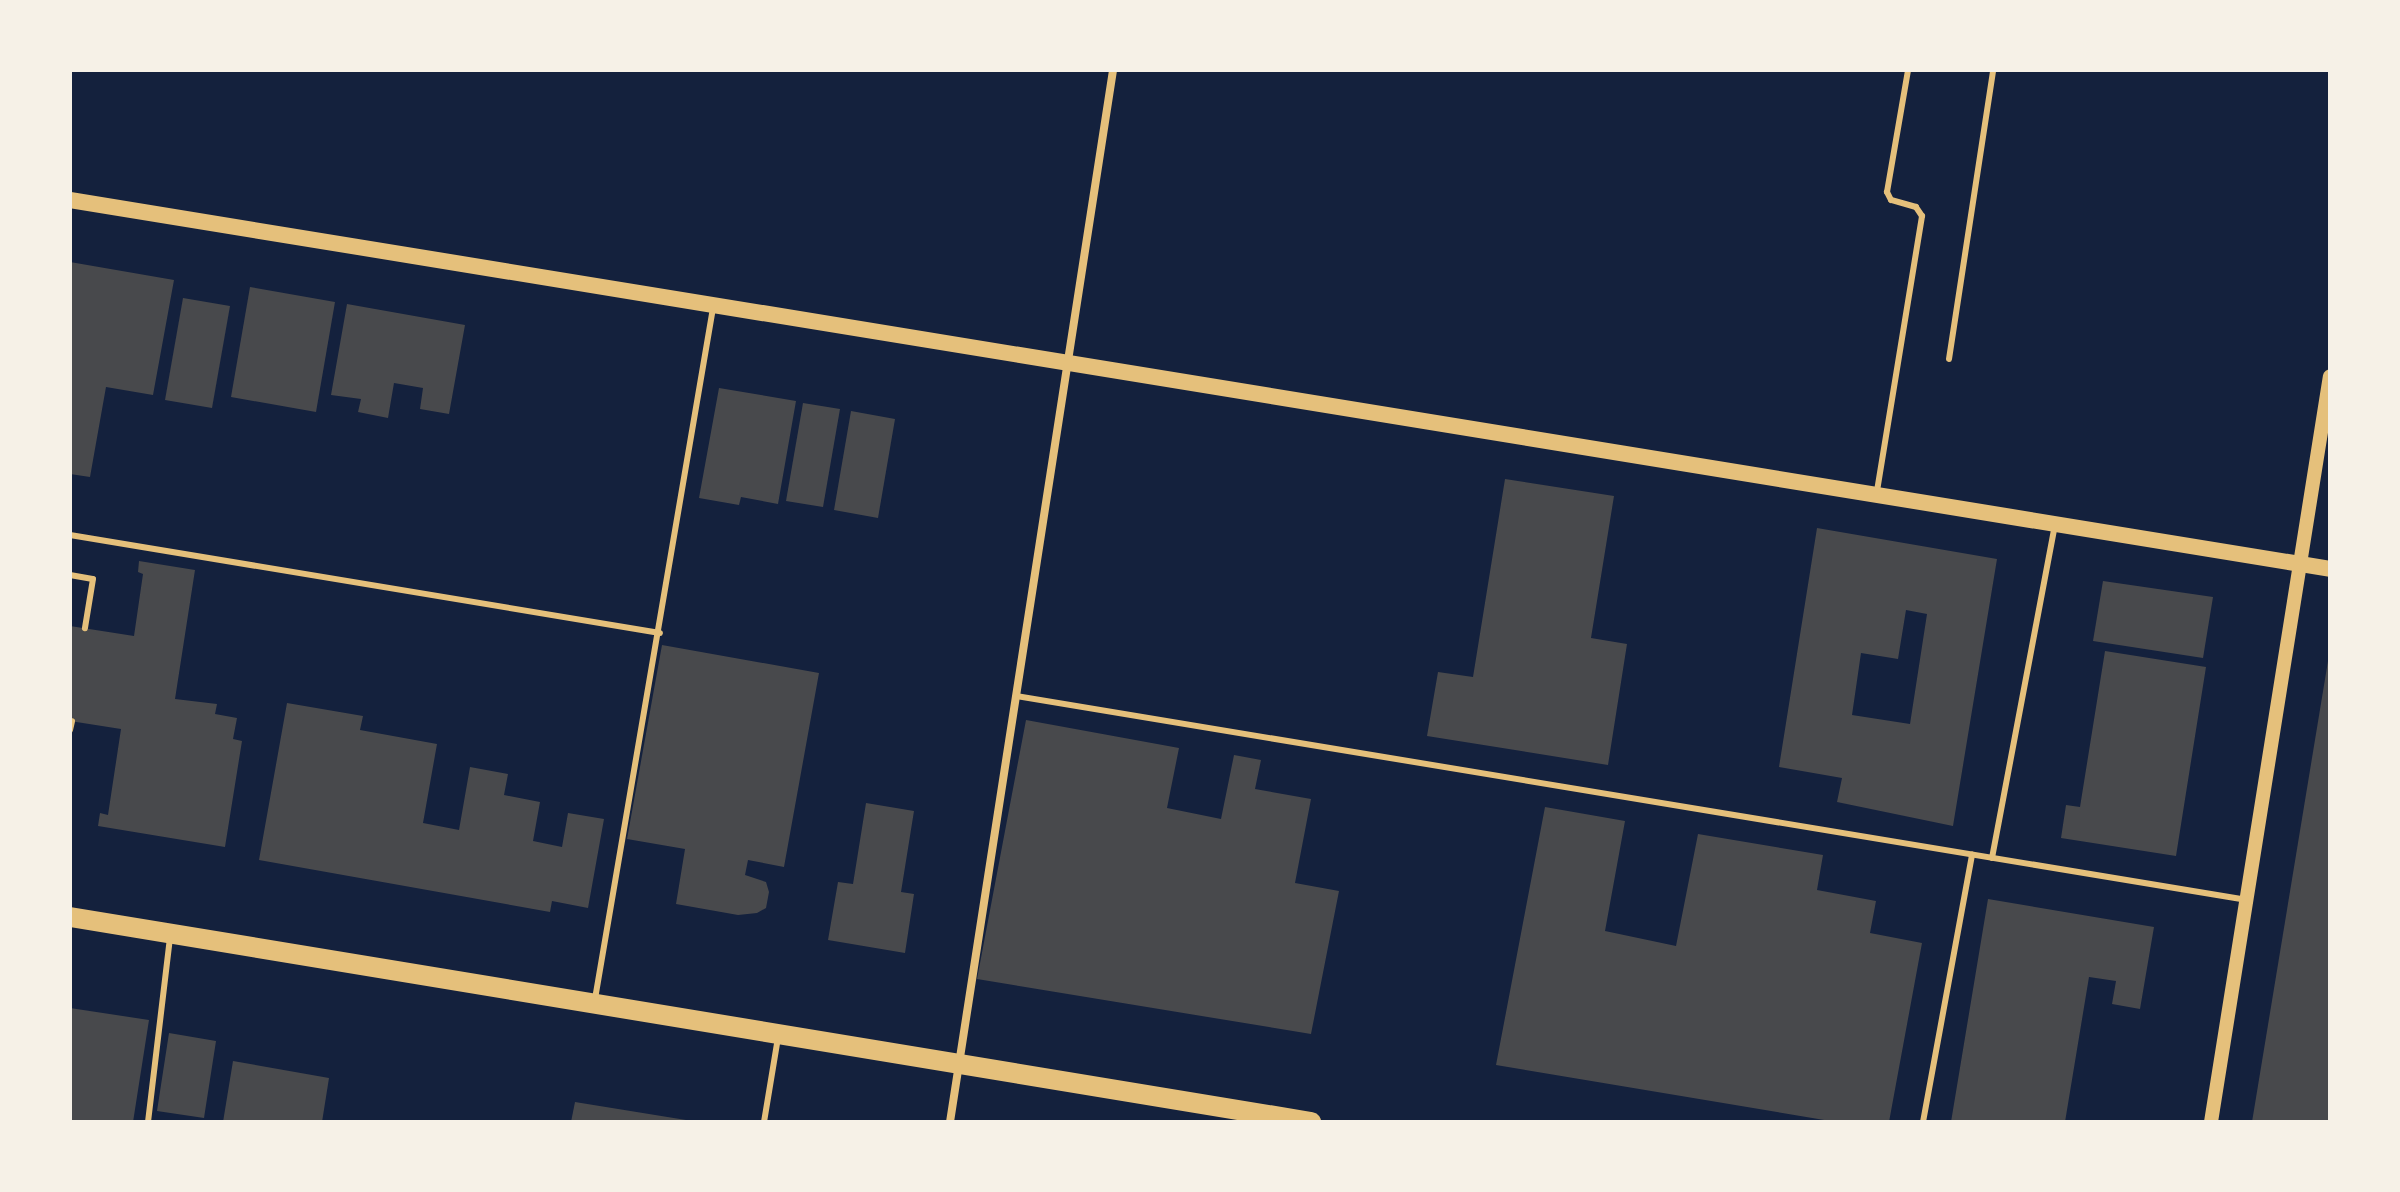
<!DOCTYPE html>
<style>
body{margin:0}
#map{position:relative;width:2400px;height:1192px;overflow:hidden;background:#14213d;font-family:Inter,sans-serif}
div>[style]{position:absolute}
.building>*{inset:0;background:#48494c}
.service>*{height:6px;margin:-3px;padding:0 3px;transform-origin:3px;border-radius:3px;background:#e5c07b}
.minor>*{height:8px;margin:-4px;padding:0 4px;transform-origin:4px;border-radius:4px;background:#e5c07b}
.tertiary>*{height:14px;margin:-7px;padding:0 7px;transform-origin:7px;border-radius:7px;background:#e5c07b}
.secondary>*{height:16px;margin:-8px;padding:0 8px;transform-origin:8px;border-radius:8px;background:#e5c07b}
.primary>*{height:20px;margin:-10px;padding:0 10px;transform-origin:10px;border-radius:10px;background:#e5c07b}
span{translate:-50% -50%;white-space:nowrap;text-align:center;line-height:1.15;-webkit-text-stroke:6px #f6f1e7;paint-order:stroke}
.frame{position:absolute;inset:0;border:72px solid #f6f1e7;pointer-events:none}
</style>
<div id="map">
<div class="building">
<div style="clip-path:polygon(70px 262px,174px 280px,153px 395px,106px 387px,90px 477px,70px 474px)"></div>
<div style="clip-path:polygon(250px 287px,335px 302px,316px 412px,231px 397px)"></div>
<div style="clip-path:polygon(183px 298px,230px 306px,212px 408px,165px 400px)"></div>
<div style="clip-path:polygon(347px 304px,465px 325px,449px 414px,420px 409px,423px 388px,394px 383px,388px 418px,358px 412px,361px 399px,331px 395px)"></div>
<div style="clip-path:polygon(719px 388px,796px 401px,778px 504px,741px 497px,739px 505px,699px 498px)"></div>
<div style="clip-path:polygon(803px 403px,840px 409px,823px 507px,786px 501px)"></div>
<div style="clip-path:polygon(851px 411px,895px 419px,878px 518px,834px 510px)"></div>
<div style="clip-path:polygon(1505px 479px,1614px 496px,1591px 638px,1627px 644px,1608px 765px,1427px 736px,1438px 672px,1473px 677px)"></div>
<div style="clip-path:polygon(evenodd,1817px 528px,1997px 559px,1953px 826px,1837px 802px,1842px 778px,1779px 767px,1817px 528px,1906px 610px,1927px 614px,1910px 724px,1852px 715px,1861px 653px,1898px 659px,1906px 610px)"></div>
<div style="clip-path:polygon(139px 561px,195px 570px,175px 699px,217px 704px,215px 714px,237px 718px,233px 739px,242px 741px,225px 847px,98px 826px,100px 813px,108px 815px,121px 729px,70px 721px,70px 626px,134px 636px,143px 574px,138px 572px)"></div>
<div style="clip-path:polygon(2103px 581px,2213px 597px,2203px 658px,2093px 641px)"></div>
<div style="clip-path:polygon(662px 645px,819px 673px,784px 867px,748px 860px,745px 875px,766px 882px,769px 892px,766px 908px,757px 913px,738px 915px,676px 904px,685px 849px,627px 839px)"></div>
<div style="clip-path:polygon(2105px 651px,2206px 667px,2176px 856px,2061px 838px,2066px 805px,2080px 807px)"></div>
<div style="clip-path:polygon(2330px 661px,2330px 1122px,2252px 1122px,2328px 661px)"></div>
<div style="clip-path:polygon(287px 703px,363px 716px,360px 730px,437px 744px,423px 823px,459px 830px,470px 767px,508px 774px,504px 795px,540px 802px,533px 841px,562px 847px,568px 813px,604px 819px,588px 908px,552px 901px,550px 912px,259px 860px)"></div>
<div style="clip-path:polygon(1026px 720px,1179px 748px,1167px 808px,1221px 819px,1234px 755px,1261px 760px,1255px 789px,1311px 799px,1295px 883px,1339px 891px,1311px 1034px,977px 979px)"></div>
<div style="clip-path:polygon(866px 803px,914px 811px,901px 892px,914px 894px,905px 953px,828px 940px,838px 882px,853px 884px)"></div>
<div style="clip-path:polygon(1545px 807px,1625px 821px,1605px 931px,1676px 946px,1698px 834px,1823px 855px,1817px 890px,1876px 901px,1870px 933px,1922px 943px,1889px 1122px,1836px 1122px,1496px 1065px)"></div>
<div style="clip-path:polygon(1988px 899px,2154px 927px,2140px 1009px,2112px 1004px,2116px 981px,2089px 977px,2065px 1122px,1951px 1122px)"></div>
<div style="clip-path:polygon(70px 1008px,149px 1020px,133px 1122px,70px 1122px)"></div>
<div style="clip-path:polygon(169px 1033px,216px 1041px,204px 1118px,157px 1111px)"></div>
<div style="clip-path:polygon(233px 1061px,329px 1078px,322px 1122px,223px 1122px)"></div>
<div style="clip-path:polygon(575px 1102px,686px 1120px,686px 1122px,571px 1122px)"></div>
</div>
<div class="service">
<div style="left:1949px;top:359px;width:292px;rotate:-81.3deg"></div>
<div style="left:1877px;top:491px;width:279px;rotate:-80.7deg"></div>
<div style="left:1922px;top:216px;width:11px;rotate:-124deg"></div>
<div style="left:1916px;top:207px;width:26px;rotate:-164deg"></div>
<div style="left:1891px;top:200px;width:9px;rotate:-117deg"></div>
<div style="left:1887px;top:192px;width:124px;rotate:-80.2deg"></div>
<div style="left:70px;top:535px;width:598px;rotate:9.43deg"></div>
<div style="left:70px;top:575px;width:23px;rotate:10deg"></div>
<div style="left:93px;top:579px;width:50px;rotate:99.3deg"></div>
<div style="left:1016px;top:696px;width:1248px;rotate:9.41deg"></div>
<div style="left:70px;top:730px;width:9px;rotate:-77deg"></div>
<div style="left:1992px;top:858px;width:340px;rotate:-79.3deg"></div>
<div style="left:595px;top:999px;width:701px;rotate:-80.31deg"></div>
<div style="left:148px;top:1122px;width:185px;rotate:-83.2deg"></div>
<div style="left:764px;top:1122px;width:86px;rotate:-80.6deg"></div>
<div style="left:1923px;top:1122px;width:272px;rotate:-79.6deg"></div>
</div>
<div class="minor">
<div style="left:950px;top:1122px;width:1065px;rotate:-81.19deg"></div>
</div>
<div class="tertiary">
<div style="left:2211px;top:1122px;width:755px;rotate:-80.94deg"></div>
</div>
<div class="secondary">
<div style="left:70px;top:200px;width:2290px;rotate:9.27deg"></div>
</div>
<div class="primary">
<div style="left:70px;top:917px;width:1258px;rotate:9.38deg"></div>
</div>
<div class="frame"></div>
</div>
